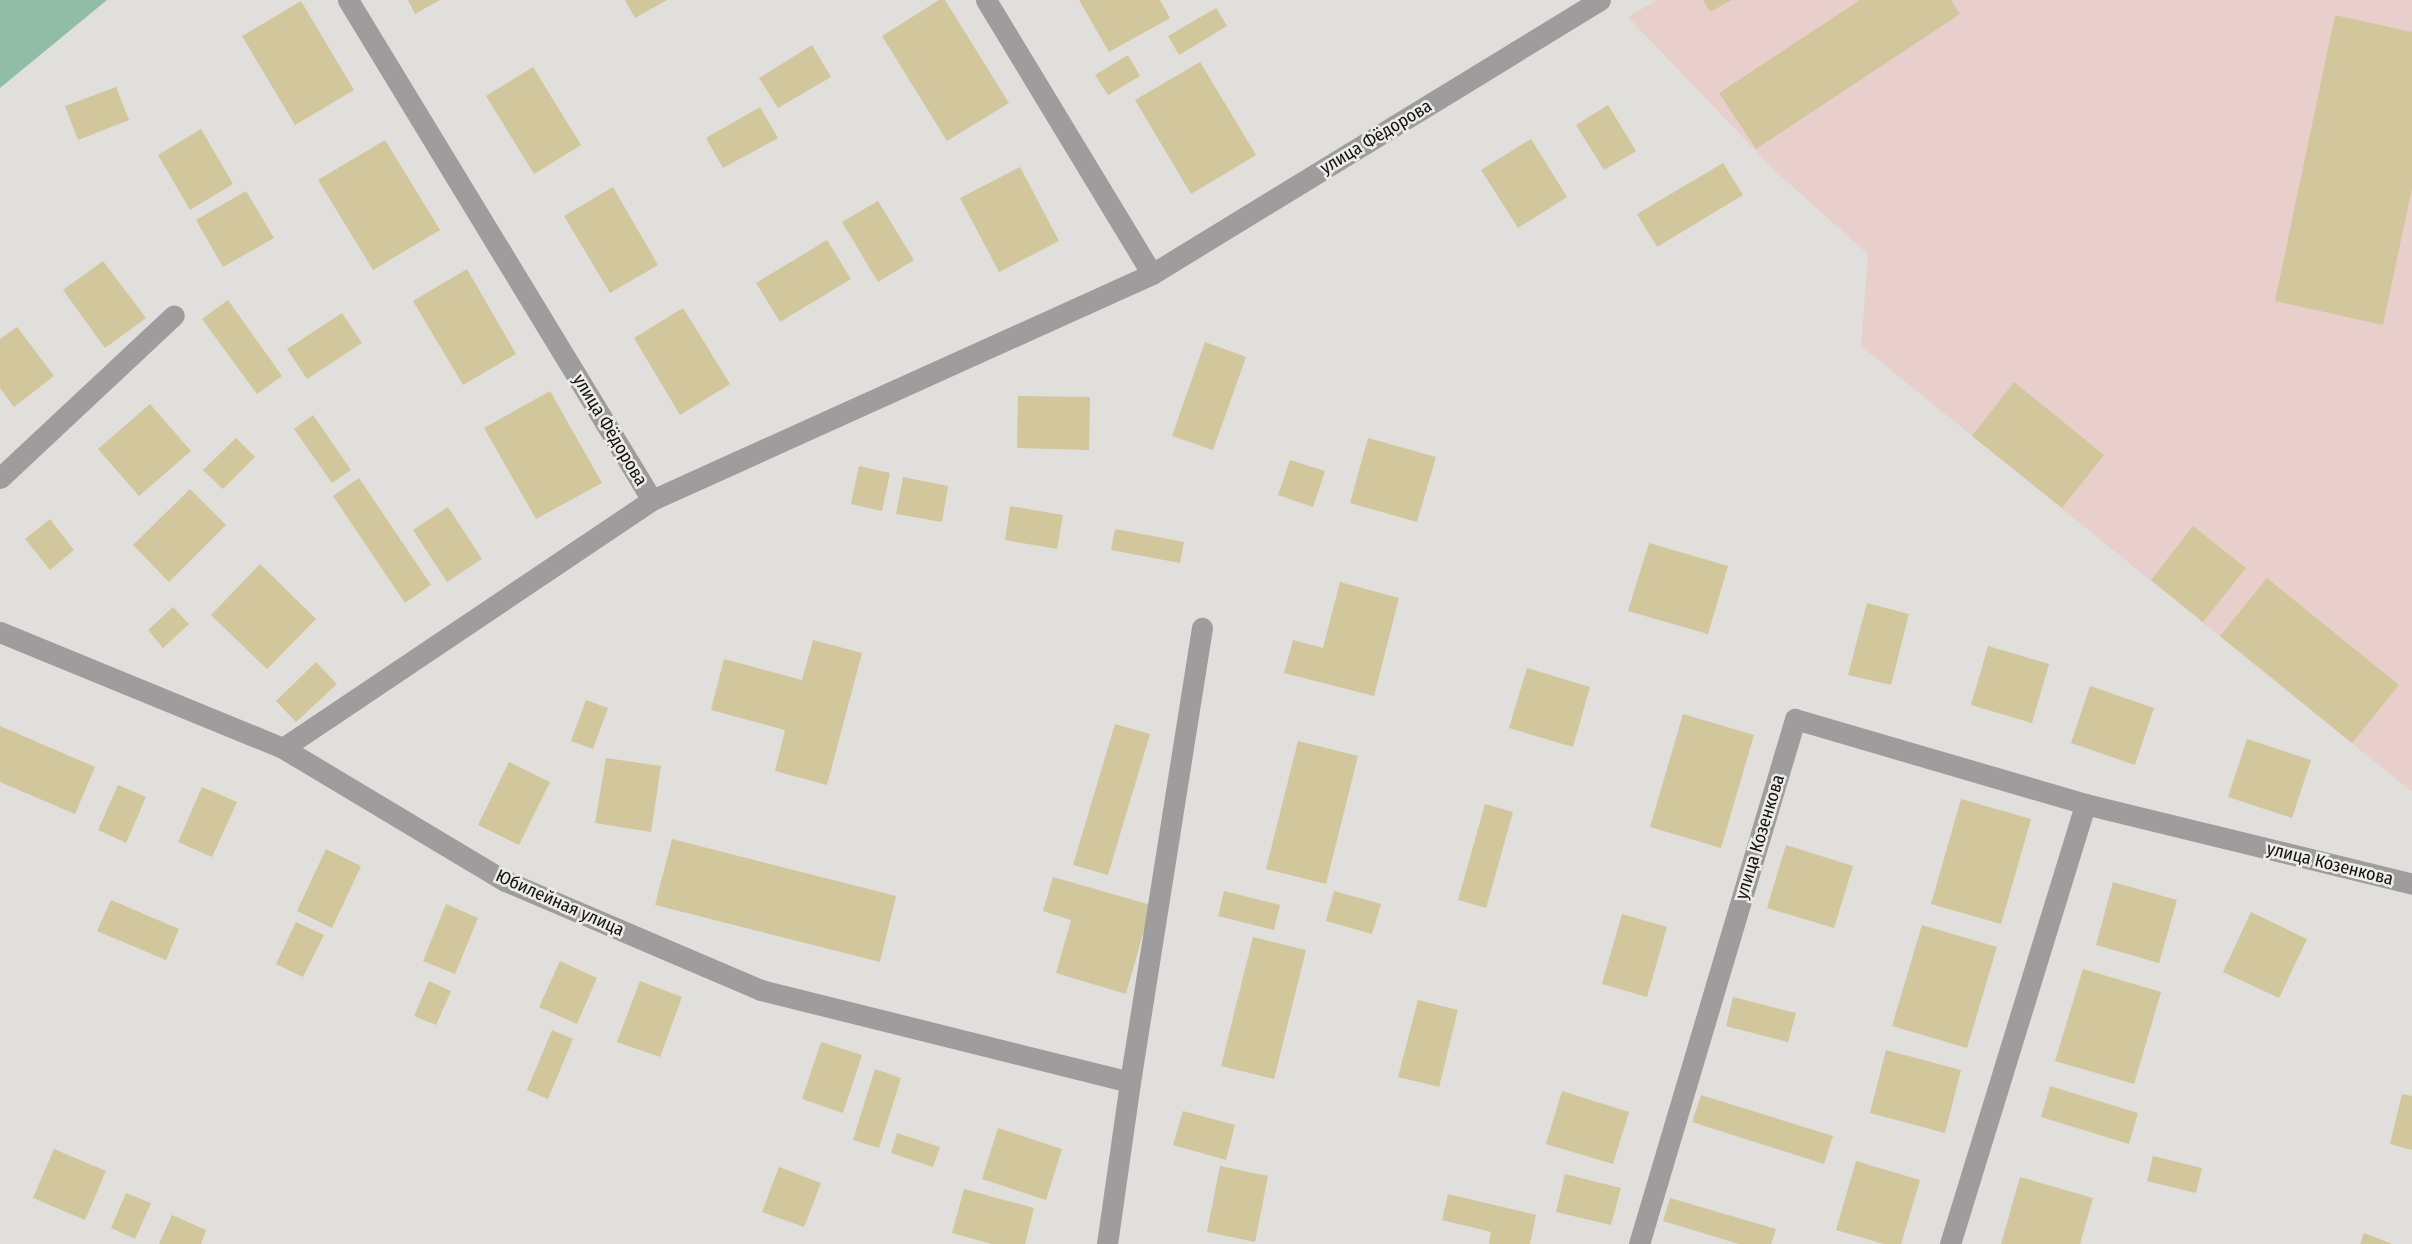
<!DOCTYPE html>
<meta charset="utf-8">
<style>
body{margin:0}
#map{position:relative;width:2412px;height:1244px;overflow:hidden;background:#e0dfdc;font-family:"Fira Sans Condensed",sans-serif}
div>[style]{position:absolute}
.industrial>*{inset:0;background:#e9cfcb}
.forest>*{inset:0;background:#91bda6}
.building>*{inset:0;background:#d1c69c}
.lane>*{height:21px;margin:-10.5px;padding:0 10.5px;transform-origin:10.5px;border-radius:10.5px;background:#9e9c9c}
.street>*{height:21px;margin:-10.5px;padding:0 10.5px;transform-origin:10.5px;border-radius:10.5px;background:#9e9c9c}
span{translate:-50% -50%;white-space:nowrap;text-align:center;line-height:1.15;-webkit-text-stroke:5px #edece9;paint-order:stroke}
.street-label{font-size:18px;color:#121210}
</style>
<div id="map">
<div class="industrial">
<div style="clip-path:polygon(1657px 0,2412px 0,2412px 792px,1861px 346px,1868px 254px,1776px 172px,1628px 17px)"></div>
</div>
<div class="forest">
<div style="clip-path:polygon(0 0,107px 0,0 88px)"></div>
</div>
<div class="building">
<div style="clip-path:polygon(408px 0,440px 0,415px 14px)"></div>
<div style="clip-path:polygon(625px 0,667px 0,635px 18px)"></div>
<div style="clip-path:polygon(939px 0,945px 0,1009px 103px,947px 141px,882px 36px)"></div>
<div style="clip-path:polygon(1079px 0,1160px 0,1170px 18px,1109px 52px)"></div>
<div style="clip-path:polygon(1703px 0,1732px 0,1710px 12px)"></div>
<div style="clip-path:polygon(1860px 0,1951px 0,1960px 14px,1756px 149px,1719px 93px)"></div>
<div style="clip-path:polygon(301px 1px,354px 90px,295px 125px,242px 36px)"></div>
<div style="clip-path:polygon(1216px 8px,1227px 26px,1179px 55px,1168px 36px)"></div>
<div style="clip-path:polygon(2335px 15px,2412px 32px,2412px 188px,2383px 325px,2275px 301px)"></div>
<div style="clip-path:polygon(812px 45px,831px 77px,778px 108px,759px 78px)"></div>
<div style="clip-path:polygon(1128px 55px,1140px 76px,1108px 95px,1095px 75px)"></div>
<div style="clip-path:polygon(1200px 62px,1256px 155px,1191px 194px,1135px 100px)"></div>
<div style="clip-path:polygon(533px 67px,581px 145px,534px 174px,486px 96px)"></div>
<div style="clip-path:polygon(116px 87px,129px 120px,78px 140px,65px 106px)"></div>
<div style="clip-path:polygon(1608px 105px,1636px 151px,1604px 170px,1576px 125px)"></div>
<div style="clip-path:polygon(760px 107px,778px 138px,723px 168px,706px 138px)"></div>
<div style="clip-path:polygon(201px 129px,233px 184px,190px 210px,158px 155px)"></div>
<div style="clip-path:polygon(1531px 139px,1567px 197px,1518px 228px,1481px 170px)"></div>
<div style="clip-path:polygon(385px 140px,440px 230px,373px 270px,318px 180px)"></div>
<div style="clip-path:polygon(1723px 163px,1743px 195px,1657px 247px,1637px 214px)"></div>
<div style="clip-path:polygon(1020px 167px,1059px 241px,999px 272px,960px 198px)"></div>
<div style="clip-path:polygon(613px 187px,658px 265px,610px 293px,564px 216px)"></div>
<div style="clip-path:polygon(246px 191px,274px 238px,223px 267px,196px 220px)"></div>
<div style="clip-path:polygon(878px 201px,914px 260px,878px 282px,842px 222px)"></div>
<div style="clip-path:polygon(827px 240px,851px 279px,780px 322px,756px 283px)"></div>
<div style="clip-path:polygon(103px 261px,146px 318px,105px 348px,63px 290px)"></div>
<div style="clip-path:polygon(467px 269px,516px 354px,463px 385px,413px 301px)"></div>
<div style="clip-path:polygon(228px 300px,282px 376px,257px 394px,202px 319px)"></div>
<div style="clip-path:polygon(683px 308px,730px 384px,680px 415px,634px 338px)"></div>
<div style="clip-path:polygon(342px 313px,362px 343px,307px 379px,287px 349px)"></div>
<div style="clip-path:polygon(17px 327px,54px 376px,14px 407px,0 388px,0 339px)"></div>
<div style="clip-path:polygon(1205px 342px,1246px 357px,1213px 450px,1172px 436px)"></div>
<div style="clip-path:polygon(2014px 382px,2104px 455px,2062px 508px,1972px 436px)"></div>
<div style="clip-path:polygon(550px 391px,602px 483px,536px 519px,484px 428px)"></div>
<div style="clip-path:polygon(1018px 396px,1090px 397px,1089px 450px,1017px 448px)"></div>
<div style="clip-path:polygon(150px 404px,191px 451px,139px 496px,98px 449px)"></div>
<div style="clip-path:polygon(313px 415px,351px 470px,332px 483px,294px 429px)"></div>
<div style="clip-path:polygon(236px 438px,255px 457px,223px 489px,203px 470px)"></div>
<div style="clip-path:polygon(1368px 438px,1436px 457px,1417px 522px,1350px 503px)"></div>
<div style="clip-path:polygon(1290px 460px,1325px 471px,1313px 507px,1278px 495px)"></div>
<div style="clip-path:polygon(859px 466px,890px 473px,882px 511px,851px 504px)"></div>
<div style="clip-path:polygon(903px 477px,948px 486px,942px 522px,896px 514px)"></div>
<div style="clip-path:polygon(359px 478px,431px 585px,405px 603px,333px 496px)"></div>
<div style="clip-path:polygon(190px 489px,226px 525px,169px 582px,133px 545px)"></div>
<div style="clip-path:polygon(1010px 506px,1063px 515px,1057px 549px,1005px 540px)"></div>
<div style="clip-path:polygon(448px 507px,482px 559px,447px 582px,413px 530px)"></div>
<div style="clip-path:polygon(50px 519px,74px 550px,50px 570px,25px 539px)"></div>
<div style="clip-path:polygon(2193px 526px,2246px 568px,2203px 622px,2151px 580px)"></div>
<div style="clip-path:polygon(1115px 529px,1184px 542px,1180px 563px,1111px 550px)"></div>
<div style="clip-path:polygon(1649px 543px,1728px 566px,1708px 634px,1628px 611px)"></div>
<div style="clip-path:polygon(260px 564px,316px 619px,267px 669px,211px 615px)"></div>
<div style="clip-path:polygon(2267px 578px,2399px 685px,2352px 743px,2220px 636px)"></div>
<div style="clip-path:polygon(1340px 582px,1399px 598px,1374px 696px,1284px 673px,1293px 640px,1323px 648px)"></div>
<div style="clip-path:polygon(1867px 603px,1909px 614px,1891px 685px,1848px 675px)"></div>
<div style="clip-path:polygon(173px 607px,189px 624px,163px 648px,148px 630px)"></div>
<div style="clip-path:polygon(813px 640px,862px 653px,827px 785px,775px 771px,785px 730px,711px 710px,724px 659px,802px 680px)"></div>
<div style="clip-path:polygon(1988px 646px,2049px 664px,2032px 723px,1971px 705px)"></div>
<div style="clip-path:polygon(316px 662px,337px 684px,296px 722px,276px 701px)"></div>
<div style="clip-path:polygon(1527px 668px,1590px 687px,1573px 747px,1509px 728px)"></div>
<div style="clip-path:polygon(2090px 686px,2154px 708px,2135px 765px,2071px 743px)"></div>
<div style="clip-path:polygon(586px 700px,608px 708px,593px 749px,571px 741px)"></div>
<div style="clip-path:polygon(1683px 714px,1754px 735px,1721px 848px,1650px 827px)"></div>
<div style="clip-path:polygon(1115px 724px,1150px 734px,1108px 875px,1073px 865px)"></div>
<div style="clip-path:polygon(0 726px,95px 767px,75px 814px,0 782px)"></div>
<div style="clip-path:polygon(2247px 739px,2311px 760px,2292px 818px,2228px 797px)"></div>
<div style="clip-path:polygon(1298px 741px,1358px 756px,1326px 884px,1266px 869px)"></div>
<div style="clip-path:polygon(606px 758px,661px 766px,651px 832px,595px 823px)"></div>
<div style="clip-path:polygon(509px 762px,550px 782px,519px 845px,478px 825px)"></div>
<div style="clip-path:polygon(118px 785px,146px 797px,126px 843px,98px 830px)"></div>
<div style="clip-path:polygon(202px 787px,237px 802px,212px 857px,178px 842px)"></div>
<div style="clip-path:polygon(1961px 799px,2031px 819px,2001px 924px,1931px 904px)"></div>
<div style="clip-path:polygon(1485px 804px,1513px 812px,1486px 908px,1458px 900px)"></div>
<div style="clip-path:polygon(672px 839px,896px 896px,880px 962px,655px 905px)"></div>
<div style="clip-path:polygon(1786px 845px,1853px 866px,1834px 928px,1767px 908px)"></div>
<div style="clip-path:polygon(326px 849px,361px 866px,332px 928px,297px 911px)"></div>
<div style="clip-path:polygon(1053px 877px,1151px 905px,1126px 994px,1056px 973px,1071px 920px,1043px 911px)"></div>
<div style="clip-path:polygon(2113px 882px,2177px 900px,2159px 963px,2096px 945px)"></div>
<div style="clip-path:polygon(1224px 891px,1280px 905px,1274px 930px,1218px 916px)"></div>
<div style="clip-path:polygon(1334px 891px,1381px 904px,1372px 934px,1326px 921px)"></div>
<div style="clip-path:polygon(111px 900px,179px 929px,166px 960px,97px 931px)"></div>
<div style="clip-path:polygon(446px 904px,478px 918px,455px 974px,423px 961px)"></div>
<div style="clip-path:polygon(2251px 912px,2307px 939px,2279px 998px,2223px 972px)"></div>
<div style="clip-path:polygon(1622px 914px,1667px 927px,1647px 997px,1602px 984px)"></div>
<div style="clip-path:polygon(296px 922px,324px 935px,303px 977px,276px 964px)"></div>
<div style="clip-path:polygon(1922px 925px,1997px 947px,1967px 1048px,1892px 1026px)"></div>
<div style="clip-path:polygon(1253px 937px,1306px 950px,1274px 1079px,1221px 1066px)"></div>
<div style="clip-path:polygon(560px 961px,597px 978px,577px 1024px,539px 1007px)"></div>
<div style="clip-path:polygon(2083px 969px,2161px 992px,2134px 1084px,2055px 1061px)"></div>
<div style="clip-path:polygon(429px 981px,451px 991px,436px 1025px,414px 1016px)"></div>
<div style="clip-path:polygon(640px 981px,682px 997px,660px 1057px,617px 1042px)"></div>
<div style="clip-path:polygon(1733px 997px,1796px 1013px,1788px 1042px,1726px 1026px)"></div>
<div style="clip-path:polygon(1418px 1000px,1458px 1010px,1439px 1087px,1398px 1077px)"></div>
<div style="clip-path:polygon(552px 1030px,573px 1039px,548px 1099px,527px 1090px)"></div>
<div style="clip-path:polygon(821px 1042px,862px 1055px,843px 1113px,802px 1099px)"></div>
<div style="clip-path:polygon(1886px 1050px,1961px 1070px,1945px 1133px,1870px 1113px)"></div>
<div style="clip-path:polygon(875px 1069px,901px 1078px,879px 1148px,853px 1140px)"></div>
<div style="clip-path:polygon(2050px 1086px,2138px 1113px,2129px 1144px,2041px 1117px)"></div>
<div style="clip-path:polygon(1562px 1091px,1629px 1112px,1613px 1164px,1546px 1144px)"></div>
<div style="clip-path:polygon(2402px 1094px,2412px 1096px,2412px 1150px,2390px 1144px)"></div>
<div style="clip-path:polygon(1701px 1095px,1833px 1136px,1824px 1164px,1692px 1122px)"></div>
<div style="clip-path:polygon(1183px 1111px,1235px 1125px,1226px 1160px,1173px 1145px)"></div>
<div style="clip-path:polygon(998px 1128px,1062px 1149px,1046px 1200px,982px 1179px)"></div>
<div style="clip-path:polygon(897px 1133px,940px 1147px,933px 1167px,891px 1153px)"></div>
<div style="clip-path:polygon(54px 1149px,106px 1171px,85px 1220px,33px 1198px)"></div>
<div style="clip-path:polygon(2153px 1156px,2202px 1168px,2196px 1193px,2147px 1181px)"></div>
<div style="clip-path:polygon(1856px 1161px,1920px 1180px,1901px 1244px,1884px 1244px,1836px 1230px)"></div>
<div style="clip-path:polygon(1220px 1166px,1268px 1176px,1255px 1242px,1207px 1232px)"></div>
<div style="clip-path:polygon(779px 1167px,821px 1183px,804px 1227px,762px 1212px)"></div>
<div style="clip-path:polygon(1565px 1174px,1621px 1188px,1611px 1225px,1556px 1212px)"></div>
<div style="clip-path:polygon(2020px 1177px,2093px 1198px,2080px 1244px,2001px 1244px)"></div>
<div style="clip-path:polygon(964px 1189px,1034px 1208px,1025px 1244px,992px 1244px,952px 1233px)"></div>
<div style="clip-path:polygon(126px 1193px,151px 1203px,135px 1239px,111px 1228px)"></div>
<div style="clip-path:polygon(1448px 1194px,1536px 1215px,1530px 1244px,1489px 1244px,1491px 1232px,1442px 1220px)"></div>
<div style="clip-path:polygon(1670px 1198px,1776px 1229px,1771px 1244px,1739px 1244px,1663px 1221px)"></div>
<div style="clip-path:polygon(172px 1215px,206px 1230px,201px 1244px,159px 1244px)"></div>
<div style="clip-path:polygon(2364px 1233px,2392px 1244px,2360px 1244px)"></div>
</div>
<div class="lane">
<div style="left:348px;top:0;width:585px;rotate:58.7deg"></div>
<div style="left:986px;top:0;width:320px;rotate:58.8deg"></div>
<div style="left:0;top:478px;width:238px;rotate:-43.1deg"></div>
<div style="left:1130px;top:1082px;width:460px;rotate:-81deg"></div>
<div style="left:1639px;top:1244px;width:548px;rotate:-73.45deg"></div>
</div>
<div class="street">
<div style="left:0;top:632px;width:306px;rotate:22.3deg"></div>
<div style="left:1795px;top:719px;width:302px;rotate:16.3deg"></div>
<div style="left:2085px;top:804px;width:337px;rotate:13.7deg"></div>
<div style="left:1107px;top:1244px;width:164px;rotate:-81.9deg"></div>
<div style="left:1130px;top:1082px;width:380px;rotate:-166deg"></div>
<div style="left:761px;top:990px;width:278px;rotate:-156.9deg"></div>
<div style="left:505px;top:881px;width:259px;rotate:-149.1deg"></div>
<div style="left:283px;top:748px;width:445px;rotate:-33.9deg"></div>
<div style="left:652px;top:500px;width:549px;rotate:-24.32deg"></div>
<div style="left:1152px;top:274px;width:525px;rotate:-31.45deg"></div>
<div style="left:1950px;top:1244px;width:460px;rotate:-72.9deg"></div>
</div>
<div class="street-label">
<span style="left:1376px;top:137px;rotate:-31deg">улица Фёдорова</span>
<span style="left:610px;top:430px;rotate:59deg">улица Фёдорова</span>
<span style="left:1760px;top:837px;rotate:-73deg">улица Козенкова</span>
<span style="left:2330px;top:864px;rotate:14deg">улица Козенкова</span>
<span style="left:560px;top:903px;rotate:24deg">Юбилейная улица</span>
</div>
</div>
